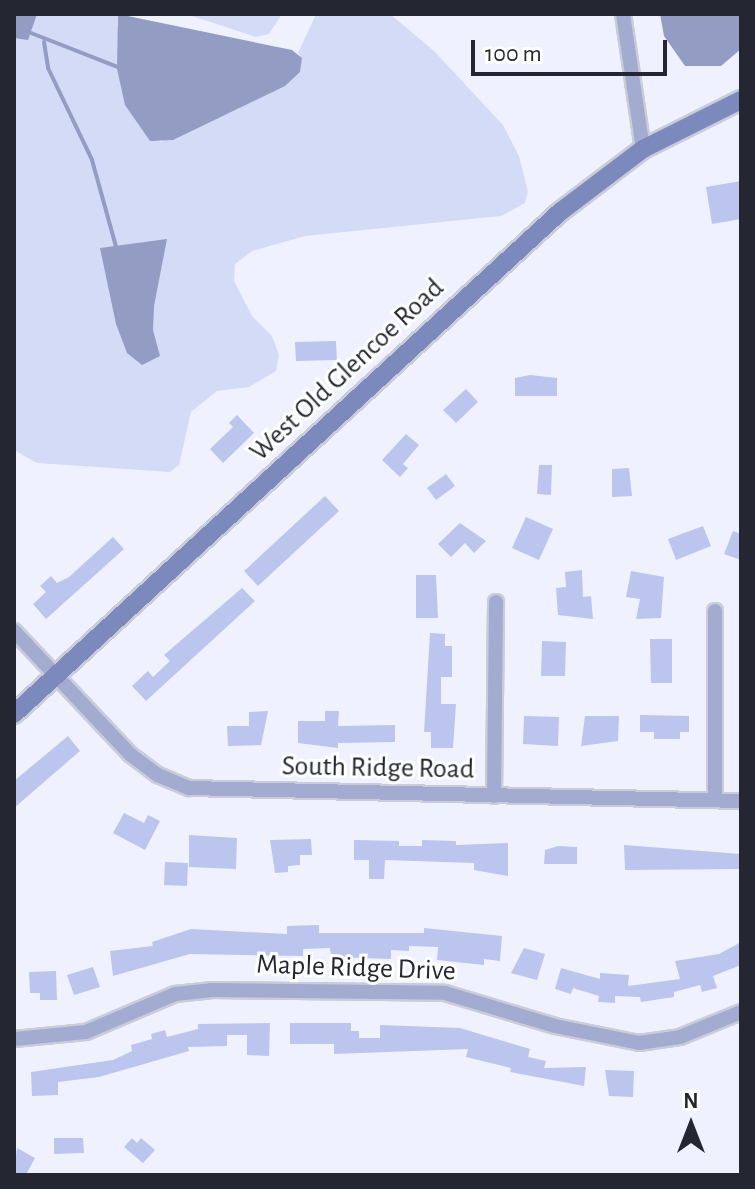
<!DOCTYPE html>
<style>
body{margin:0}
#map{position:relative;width:755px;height:1189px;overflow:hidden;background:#eff2fe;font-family:"Alegreya Sans",sans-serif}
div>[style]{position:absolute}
.green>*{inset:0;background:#d4dbf6}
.water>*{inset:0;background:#939dc4}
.stream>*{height:4px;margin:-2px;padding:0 2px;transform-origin:2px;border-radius:2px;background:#939dc4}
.building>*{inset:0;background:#bbc5ee}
.roads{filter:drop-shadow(2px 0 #cacdd9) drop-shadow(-2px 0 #cacdd9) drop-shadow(0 2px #cacdd9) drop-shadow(0 -2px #cacdd9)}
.street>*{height:14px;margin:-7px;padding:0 7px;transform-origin:7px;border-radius:7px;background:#a3acd0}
.secondary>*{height:18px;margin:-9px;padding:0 9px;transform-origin:9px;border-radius:9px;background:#7c89bd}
span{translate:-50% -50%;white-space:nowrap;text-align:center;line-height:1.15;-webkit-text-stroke:6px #fff;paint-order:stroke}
.street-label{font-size:28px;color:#242732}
.frame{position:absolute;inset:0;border:16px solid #242732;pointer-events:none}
.north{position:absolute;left:651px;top:1085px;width:80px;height:80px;-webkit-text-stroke:6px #fff;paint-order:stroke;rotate:0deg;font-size:22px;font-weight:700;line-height:32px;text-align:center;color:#242732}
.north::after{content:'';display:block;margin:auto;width:28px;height:36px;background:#242732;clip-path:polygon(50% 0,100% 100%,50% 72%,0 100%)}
.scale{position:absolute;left:471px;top:40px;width:196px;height:36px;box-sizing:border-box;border:4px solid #242732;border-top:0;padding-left:10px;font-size:24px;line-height:28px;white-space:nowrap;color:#242732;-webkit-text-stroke:6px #fff;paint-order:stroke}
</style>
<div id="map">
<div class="green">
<div style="clip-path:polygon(14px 14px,118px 14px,117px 24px,160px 142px,238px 109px,302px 59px,298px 53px,316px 14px,390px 14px,434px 51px,503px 125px,519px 156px,528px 192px,525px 203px,501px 216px,305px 236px,252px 251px,235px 264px,234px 281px,252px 316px,272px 336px,279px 355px,276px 371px,249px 387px,217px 391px,191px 412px,179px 465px,170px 472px,37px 463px,14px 450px)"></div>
<div style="clip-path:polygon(186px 14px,282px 14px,269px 34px,256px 37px)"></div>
</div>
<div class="water">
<div style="clip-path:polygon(14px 14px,37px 14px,28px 40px,14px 38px)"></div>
<div style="clip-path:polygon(118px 14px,292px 50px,302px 58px,300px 72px,285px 86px,173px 140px,150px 141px,125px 105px,117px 69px)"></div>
<div style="clip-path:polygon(660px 14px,741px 14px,741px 49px,721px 66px,685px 66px,664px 36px)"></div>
<div style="clip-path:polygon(167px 239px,154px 306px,153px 330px,160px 356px,142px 365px,127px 353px,116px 324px,100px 248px)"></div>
</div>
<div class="stream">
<div style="left:31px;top:33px;width:99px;rotate:21.4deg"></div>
<div style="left:44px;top:42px;width:26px;rotate:81deg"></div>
<div style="left:48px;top:68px;width:102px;rotate:64.4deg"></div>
<div style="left:92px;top:160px;width:93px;rotate:74.5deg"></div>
</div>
<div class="building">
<div style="clip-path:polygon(741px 181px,741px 219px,712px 224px,706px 187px)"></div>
<div style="clip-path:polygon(336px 341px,337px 360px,296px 361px,295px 342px)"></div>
<div style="clip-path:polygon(530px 375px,557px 378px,557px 396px,515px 396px,515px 378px)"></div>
<div style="clip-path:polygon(466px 389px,478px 402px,456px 423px,443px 410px)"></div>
<div style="clip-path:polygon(237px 415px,254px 433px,223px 463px,210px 449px,233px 427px,229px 423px)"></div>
<div style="clip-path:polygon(406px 434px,419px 445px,403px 464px,408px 468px,400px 477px,382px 460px)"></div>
<div style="clip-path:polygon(539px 465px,552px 465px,551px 495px,537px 494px)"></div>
<div style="clip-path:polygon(629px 468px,632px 496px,612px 497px,612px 469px)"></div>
<div style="clip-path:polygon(446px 474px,455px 486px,436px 500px,427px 488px)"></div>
<div style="clip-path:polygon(325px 496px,339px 511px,258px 586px,244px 571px)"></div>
<div style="clip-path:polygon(526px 517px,553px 529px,539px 560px,512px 548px)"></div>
<div style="clip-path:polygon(460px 523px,486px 541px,474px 553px,465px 543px,451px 557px,438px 544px)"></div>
<div style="clip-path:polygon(703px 526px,711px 546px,676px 560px,668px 539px)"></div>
<div style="clip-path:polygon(733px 531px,741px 534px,741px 560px,724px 554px)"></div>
<div style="clip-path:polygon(113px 537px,124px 549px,46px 619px,33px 604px,46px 592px,40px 586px,51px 576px,57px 583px,69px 577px)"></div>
<div style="clip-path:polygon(582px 570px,583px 597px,591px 596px,593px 619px,558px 615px,556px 588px,566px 587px,565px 572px)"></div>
<div style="clip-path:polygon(631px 571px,664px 577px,661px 618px,636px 619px,640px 599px,626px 597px)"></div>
<div style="clip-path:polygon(416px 575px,436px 575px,438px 618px,416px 618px)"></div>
<div style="clip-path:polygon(242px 588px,255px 601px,146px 701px,132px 686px,148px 671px,153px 677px,170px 661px,164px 655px)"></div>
<div style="clip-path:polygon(430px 633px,445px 634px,445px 646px,452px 646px,452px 677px,441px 677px,441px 704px,456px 704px,453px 748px,431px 748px,431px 732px,424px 732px)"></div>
<div style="clip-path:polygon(650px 639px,672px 639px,672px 683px,651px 683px)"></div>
<div style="clip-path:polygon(542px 641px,566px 642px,565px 676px,541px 676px)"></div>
<div style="clip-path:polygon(268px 711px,261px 745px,228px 746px,227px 726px,249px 726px,249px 712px)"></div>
<div style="clip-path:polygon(325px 711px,339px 711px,338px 726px,395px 725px,395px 742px,338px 743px,338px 748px,298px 743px,298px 721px,325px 721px)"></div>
<div style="clip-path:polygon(640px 715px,689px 716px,689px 732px,680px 732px,680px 739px,654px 739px,654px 732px,640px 732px)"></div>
<div style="clip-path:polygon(524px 716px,559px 717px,558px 746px,523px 744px)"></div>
<div style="clip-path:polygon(585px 716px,619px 716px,618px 741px,581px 746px)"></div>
<div style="clip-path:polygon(68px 736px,80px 751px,14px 808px,14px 781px)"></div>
<div style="clip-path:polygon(124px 813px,144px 823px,148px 815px,160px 821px,145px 850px,113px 833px)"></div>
<div style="clip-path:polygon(189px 835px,237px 838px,236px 869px,189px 867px)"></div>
<div style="clip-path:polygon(311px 839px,312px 855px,300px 855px,300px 865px,288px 866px,288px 872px,275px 873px,270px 840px)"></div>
<div style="clip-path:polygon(354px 840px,399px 841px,399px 846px,422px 846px,422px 840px,456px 841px,456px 845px,508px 843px,508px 876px,474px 870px,474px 863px,385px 860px,384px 879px,369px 879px,369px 860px,354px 860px)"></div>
<div style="clip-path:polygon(624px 845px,741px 854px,741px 869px,625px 870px)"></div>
<div style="clip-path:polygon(558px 846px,577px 847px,577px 864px,544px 864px,545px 850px)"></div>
<div style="clip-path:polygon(165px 862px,188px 863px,187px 886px,164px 885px)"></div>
<div style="clip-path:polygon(319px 925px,319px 933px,424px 933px,424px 928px,502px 936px,500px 961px,484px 959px,484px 965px,437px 960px,438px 947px,409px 946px,409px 951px,391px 950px,391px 959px,331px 957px,330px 948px,303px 949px,303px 956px,190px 954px,113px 976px,110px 951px,153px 946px,152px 942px,191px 929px,287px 934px,287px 926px)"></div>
<div style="clip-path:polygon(741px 942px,741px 965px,713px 976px,717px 988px,702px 992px,700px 985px,674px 992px,674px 997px,641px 1002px,640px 997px,615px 996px,615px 1003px,598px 1002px,599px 996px,573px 988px,571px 994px,555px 989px,561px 968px,600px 979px,600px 973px,629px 975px,628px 986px,680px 979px,675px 961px,719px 954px)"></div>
<div style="clip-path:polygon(524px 948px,545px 954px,537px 980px,511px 973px)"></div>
<div style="clip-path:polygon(93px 967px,100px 987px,74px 995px,67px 975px)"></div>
<div style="clip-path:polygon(56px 971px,57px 1000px,40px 1000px,40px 993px,30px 993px,29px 972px)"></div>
<div style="clip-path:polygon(270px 1023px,269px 1056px,247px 1055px,247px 1035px,227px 1035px,227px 1046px,188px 1047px,189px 1051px,99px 1077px,58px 1082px,58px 1095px,32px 1096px,31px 1072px,113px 1060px,132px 1051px,131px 1045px,152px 1039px,151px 1034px,165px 1030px,167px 1037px,198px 1029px,198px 1024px)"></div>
<div style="clip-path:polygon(290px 1023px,351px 1023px,351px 1031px,359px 1031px,359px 1038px,380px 1038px,380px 1025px,460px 1028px,530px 1049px,528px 1057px,546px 1061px,544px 1068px,586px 1067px,584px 1086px,510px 1072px,511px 1068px,466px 1057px,468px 1049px,334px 1054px,334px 1044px,290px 1044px)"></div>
<div style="clip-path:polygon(605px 1070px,634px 1071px,633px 1097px,609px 1096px)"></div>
<div style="clip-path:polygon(54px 1138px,83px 1138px,84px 1153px,54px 1154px)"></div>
<div style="clip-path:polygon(132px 1138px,137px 1143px,141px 1138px,155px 1150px,143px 1163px,124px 1147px)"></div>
<div style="clip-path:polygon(17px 1148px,35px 1158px,26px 1175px,14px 1175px)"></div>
</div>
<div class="roads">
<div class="street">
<div style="left:623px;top:14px;width:136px;rotate:81.6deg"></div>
<div style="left:14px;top:631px;width:170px;rotate:46.7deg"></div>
<div style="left:131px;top:755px;width:34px;rotate:37deg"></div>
<div style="left:158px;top:775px;width:34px;rotate:23deg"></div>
<div style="left:189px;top:788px;width:552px;rotate:1.35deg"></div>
<div style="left:494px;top:796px;width:194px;rotate:-89.4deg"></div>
<div style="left:715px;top:800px;width:189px;rotate:-90deg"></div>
<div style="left:14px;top:1039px;width:72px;rotate:-5.6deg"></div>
<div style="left:86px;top:1032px;width:97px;rotate:-23.1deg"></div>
<div style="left:175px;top:994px;width:36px;rotate:-6deg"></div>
<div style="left:211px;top:990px;width:234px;rotate:0.7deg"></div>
<div style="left:445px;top:993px;width:115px;rotate:16.7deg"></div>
<div style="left:555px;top:1026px;width:86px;rotate:11.4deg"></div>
<div style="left:639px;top:1043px;width:41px;rotate:-8.3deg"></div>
<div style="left:680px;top:1037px;width:66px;rotate:-22.3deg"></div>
</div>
<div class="secondary">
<div style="left:14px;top:714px;width:742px;rotate:-42.6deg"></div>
<div style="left:560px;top:212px;width:104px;rotate:-37.2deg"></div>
<div style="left:643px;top:149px;width:110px;rotate:-26.6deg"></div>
</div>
</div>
<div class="street-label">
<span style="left:347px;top:370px;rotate:-43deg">West Old Glencoe Road</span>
<span style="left:378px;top:768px;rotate:1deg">South Ridge Road</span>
<span style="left:356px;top:968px;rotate:2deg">Maple Ridge Drive</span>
</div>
<div class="frame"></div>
<div class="north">N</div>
<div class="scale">100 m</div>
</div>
